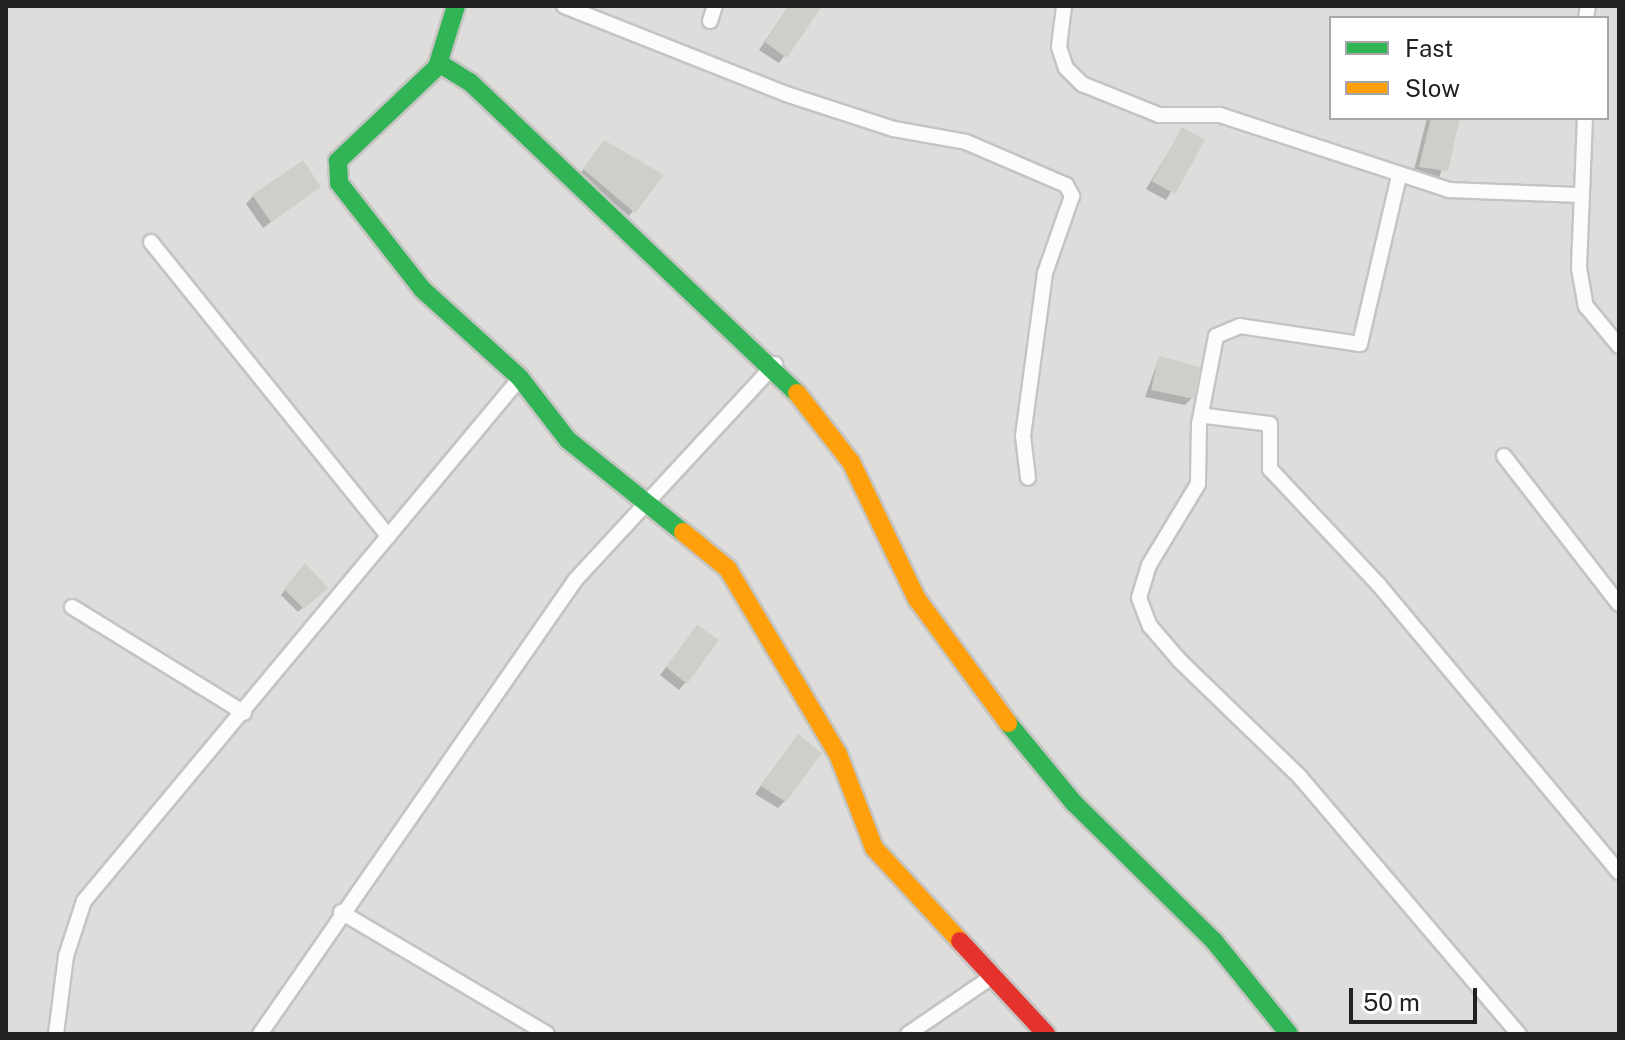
<!DOCTYPE html>
<style>
body{margin:0}
#map{position:relative;width:1625px;height:1040px;overflow:hidden;background:#eeeeea;font-family:"Public Sans",sans-serif}
div>[style]{position:absolute}
.residential>*{inset:0;background:#dedddb}
.shadow>*{inset:0;background:#0003}
.building>*{inset:0;background:#cfcecb}
.roads{filter:drop-shadow(2px 0 #c4c4c2) drop-shadow(-2px 0 #c4c4c2) drop-shadow(0 2px #c4c4c2) drop-shadow(0 -2px #c4c4c2)}
.street>*{height:14px;margin:-7px;padding:0 7px;transform-origin:7px;border-radius:7px;background:#fcfcfc}
.fast>*{height:18px;margin:-9px;padding:0 9px;transform-origin:9px;border-radius:9px;background:#30b455}
.slow>*{height:18px;margin:-9px;padding:0 9px;transform-origin:9px;border-radius:9px;background:#ff9f0a}
.jam>*{height:18px;margin:-9px;padding:0 9px;transform-origin:9px;border-radius:9px;background:#e5322d}
span{translate:-50% -50%;white-space:nowrap;text-align:center;line-height:1.15;-webkit-text-stroke:7px #fff;paint-order:stroke}
.frame{position:absolute;inset:0;border:8px solid #212121;pointer-events:none}
.legend{position:absolute;left:1329px;top:16px;width:280px;height:104px;box-sizing:border-box;background:#fff;border:2px solid #a6a6a6;margin:0;padding:10px 14px;list-style:none;font-size:24px;color:#212121}
.legend li{display:flex;align-items:center;gap:16px;height:40px}
.legend b{width:40px;border:2px solid #a6a6a6}
.scale{position:absolute;left:1349px;top:988px;width:128px;height:36px;box-sizing:border-box;border:4px solid #212121;border-top:0;padding-left:10px;font-size:24px;line-height:28px;white-space:nowrap;color:#212121;-webkit-text-stroke:6px #fff;paint-order:stroke}
</style>
<div id="map">
<div class="residential">
<div style="clip-path:polygon(evenodd,6px 6px,1619px 6px,1619px 1034px,6px 1034px,6px 6px,1331px 18px,1607px 18px,1607px 118px,1331px 118px,1331px 18px)"></div>
</div>
<div class="shadow">
<div style="clip-path:polygon(789px 6px,820px 6px,779px 63px,759px 50px)"></div>
<div style="clip-path:polygon(1427px 118px,1458px 118px,1439px 178px,1413px 174px)"></div>
<div style="clip-path:polygon(1182px 130px,1202px 141px,1166px 200px,1146px 189px)"></div>
<div style="clip-path:polygon(599px 147px,661px 176px,629px 216px,580px 174px)"></div>
<div style="clip-path:polygon(319px 187px,263px 228px,246px 204px,253px 196px)"></div>
<div style="clip-path:polygon(1159px 358px,1192px 398px,1185px 405px,1145px 397px)"></div>
<div style="clip-path:polygon(301px 570px,325px 588px,298px 612px,281px 595px)"></div>
<div style="clip-path:polygon(697px 627px,686px 682px,679px 690px,660px 675px)"></div>
<div style="clip-path:polygon(791px 744px,785px 801px,778px 808px,755px 794px)"></div>
</div>
<div class="building">
<div style="clip-path:polygon(789px 6px,822px 6px,787px 58px,765px 42px)"></div>
<div style="clip-path:polygon(1431px 118px,1460px 118px,1448px 171px,1419px 167px)"></div>
<div style="clip-path:polygon(1182px 127px,1205px 140px,1175px 194px,1152px 181px)"></div>
<div style="clip-path:polygon(604px 140px,664px 175px,635px 213px,583px 169px)"></div>
<div style="clip-path:polygon(303px 160px,321px 187px,271px 222px,252px 195px)"></div>
<div style="clip-path:polygon(1159px 356px,1200px 367px,1194px 399px,1151px 390px)"></div>
<div style="clip-path:polygon(305px 563px,328px 588px,304px 609px,284px 589px)"></div>
<div style="clip-path:polygon(697px 625px,719px 640px,687px 684px,666px 667px)"></div>
<div style="clip-path:polygon(798px 734px,822px 753px,786px 802px,761px 786px)"></div>
</div>
<div class="roads">
<div class="street">
<div style="left:564px;top:6px;width:239px;rotate:21.6deg"></div>
<div style="left:786px;top:94px;width:114px;rotate:18deg"></div>
<div style="left:894px;top:129px;width:73px;rotate:10.2deg"></div>
<div style="left:966px;top:142px;width:109px;rotate:23.3deg"></div>
<div style="left:1066px;top:185px;width:13px;rotate:61deg"></div>
<div style="left:1072px;top:196px;width:82px;rotate:109.3deg"></div>
<div style="left:1045px;top:273px;width:164px;rotate:97.7deg"></div>
<div style="left:1023px;top:436px;width:42px;rotate:83.2deg"></div>
<div style="left:1064px;top:6px;width:41px;rotate:97deg"></div>
<div style="left:1059px;top:47px;width:22px;rotate:72deg"></div>
<div style="left:1066px;top:68px;width:23px;rotate:45deg"></div>
<div style="left:1082px;top:84px;width:83px;rotate:21.9deg"></div>
<div style="left:1159px;top:115px;width:61px"></div>
<div style="left:1220px;top:115px;width:241px;rotate:18.1deg"></div>
<div style="left:1449px;top:190px;width:133px;rotate:2.2deg"></div>
<div style="left:1586px;top:18px;width:12px;rotate:-81deg"></div>
<div style="left:710px;top:21px;width:16px;rotate:-72deg"></div>
<div style="left:1585px;top:118px;width:150px;rotate:92.3deg"></div>
<div style="left:1579px;top:268px;width:39px;rotate:80deg"></div>
<div style="left:1586px;top:306px;width:52px;rotate:50.5deg"></div>
<div style="left:1399px;top:176px;width:172px;rotate:103.1deg"></div>
<div style="left:1360px;top:344px;width:121px;rotate:-171.5deg"></div>
<div style="left:1240px;top:326px;width:26px;rotate:157deg"></div>
<div style="left:1216px;top:336px;width:90px;rotate:100.9deg"></div>
<div style="left:1199px;top:424px;width:60px;rotate:91deg"></div>
<div style="left:1198px;top:484px;width:95px;rotate:121.2deg"></div>
<div style="left:1149px;top:565px;width:34px;rotate:107deg"></div>
<div style="left:1139px;top:598px;width:30px;rotate:69deg"></div>
<div style="left:1150px;top:626px;width:46px;rotate:49.4deg"></div>
<div style="left:1180px;top:661px;width:167px;rotate:44deg"></div>
<div style="left:1300px;top:777px;width:338px;rotate:49.6deg"></div>
<div style="left:151px;top:242px;width:378px;rotate:51.1deg"></div>
<div style="left:1206px;top:416px;width:64px;rotate:7.1deg"></div>
<div style="left:1270px;top:424px;width:45px;rotate:90deg"></div>
<div style="left:1270px;top:469px;width:158px;rotate:46.8deg"></div>
<div style="left:1378px;top:584px;width:376px;rotate:50.1deg"></div>
<div style="left:1504px;top:456px;width:187px;rotate:52.2deg"></div>
<div style="left:72px;top:607px;width:202px;rotate:31.6deg"></div>
<div style="left:341px;top:912px;width:239px;rotate:30.6deg"></div>
<div style="left:56px;top:1034px;width:79px;rotate:-82.7deg"></div>
<div style="left:66px;top:956px;width:58px;rotate:-71.9deg"></div>
<div style="left:84px;top:901px;width:681px;rotate:-50.18deg"></div>
<div style="left:260px;top:1034px;width:554px;rotate:-55.22deg"></div>
<div style="left:576px;top:579px;width:293px;rotate:-47.2deg"></div>
<div style="left:908px;top:1034px;width:103px;rotate:-34.3deg"></div>
</div>
<div class="fast">
<div style="left:456px;top:6px;width:64px;rotate:107.3deg"></div>
<div style="left:437px;top:67px;width:137px;rotate:136.5deg"></div>
<div style="left:338px;top:161px;width:22px;rotate:87deg"></div>
<div style="left:339px;top:183px;width:135px;rotate:51.9deg"></div>
<div style="left:422px;top:289px;width:132px;rotate:42.2deg"></div>
<div style="left:520px;top:378px;width:78px;rotate:52.3deg"></div>
<div style="left:568px;top:440px;width:147px;rotate:38.7deg"></div>
<div style="left:439px;top:63px;width:36px;rotate:32deg"></div>
<div style="left:470px;top:82px;width:451px;rotate:43.6deg"></div>
<div style="left:1008px;top:723px;width:104px;rotate:50.5deg"></div>
<div style="left:1074px;top:803px;width:197px;rotate:44.6deg"></div>
<div style="left:1214px;top:941px;width:119px;rotate:51.1deg"></div>
</div>
<div class="slow">
<div style="left:797px;top:393px;width:88px;rotate:52deg"></div>
<div style="left:851px;top:462px;width:152px;rotate:64.3deg"></div>
<div style="left:917px;top:599px;width:154px;rotate:53.7deg"></div>
<div style="left:683px;top:532px;width:58px;rotate:39.4deg"></div>
<div style="left:728px;top:569px;width:215px;rotate:59.3deg"></div>
<div style="left:838px;top:754px;width:101px;rotate:69deg"></div>
<div style="left:874px;top:848px;width:127px;rotate:47.2deg"></div>
</div>
<div class="jam">
<div style="left:960px;top:941px;width:127px;rotate:47.2deg"></div>
</div>
</div>
<div class="frame"></div>
<ul class="legend">
<li><b style="height:10px;background:#30b455"></b>Fast</li>
<li><b style="height:10px;background:#ff9f0a"></b>Slow</li>
</ul>
<div class="scale">50 m</div>
</div>
